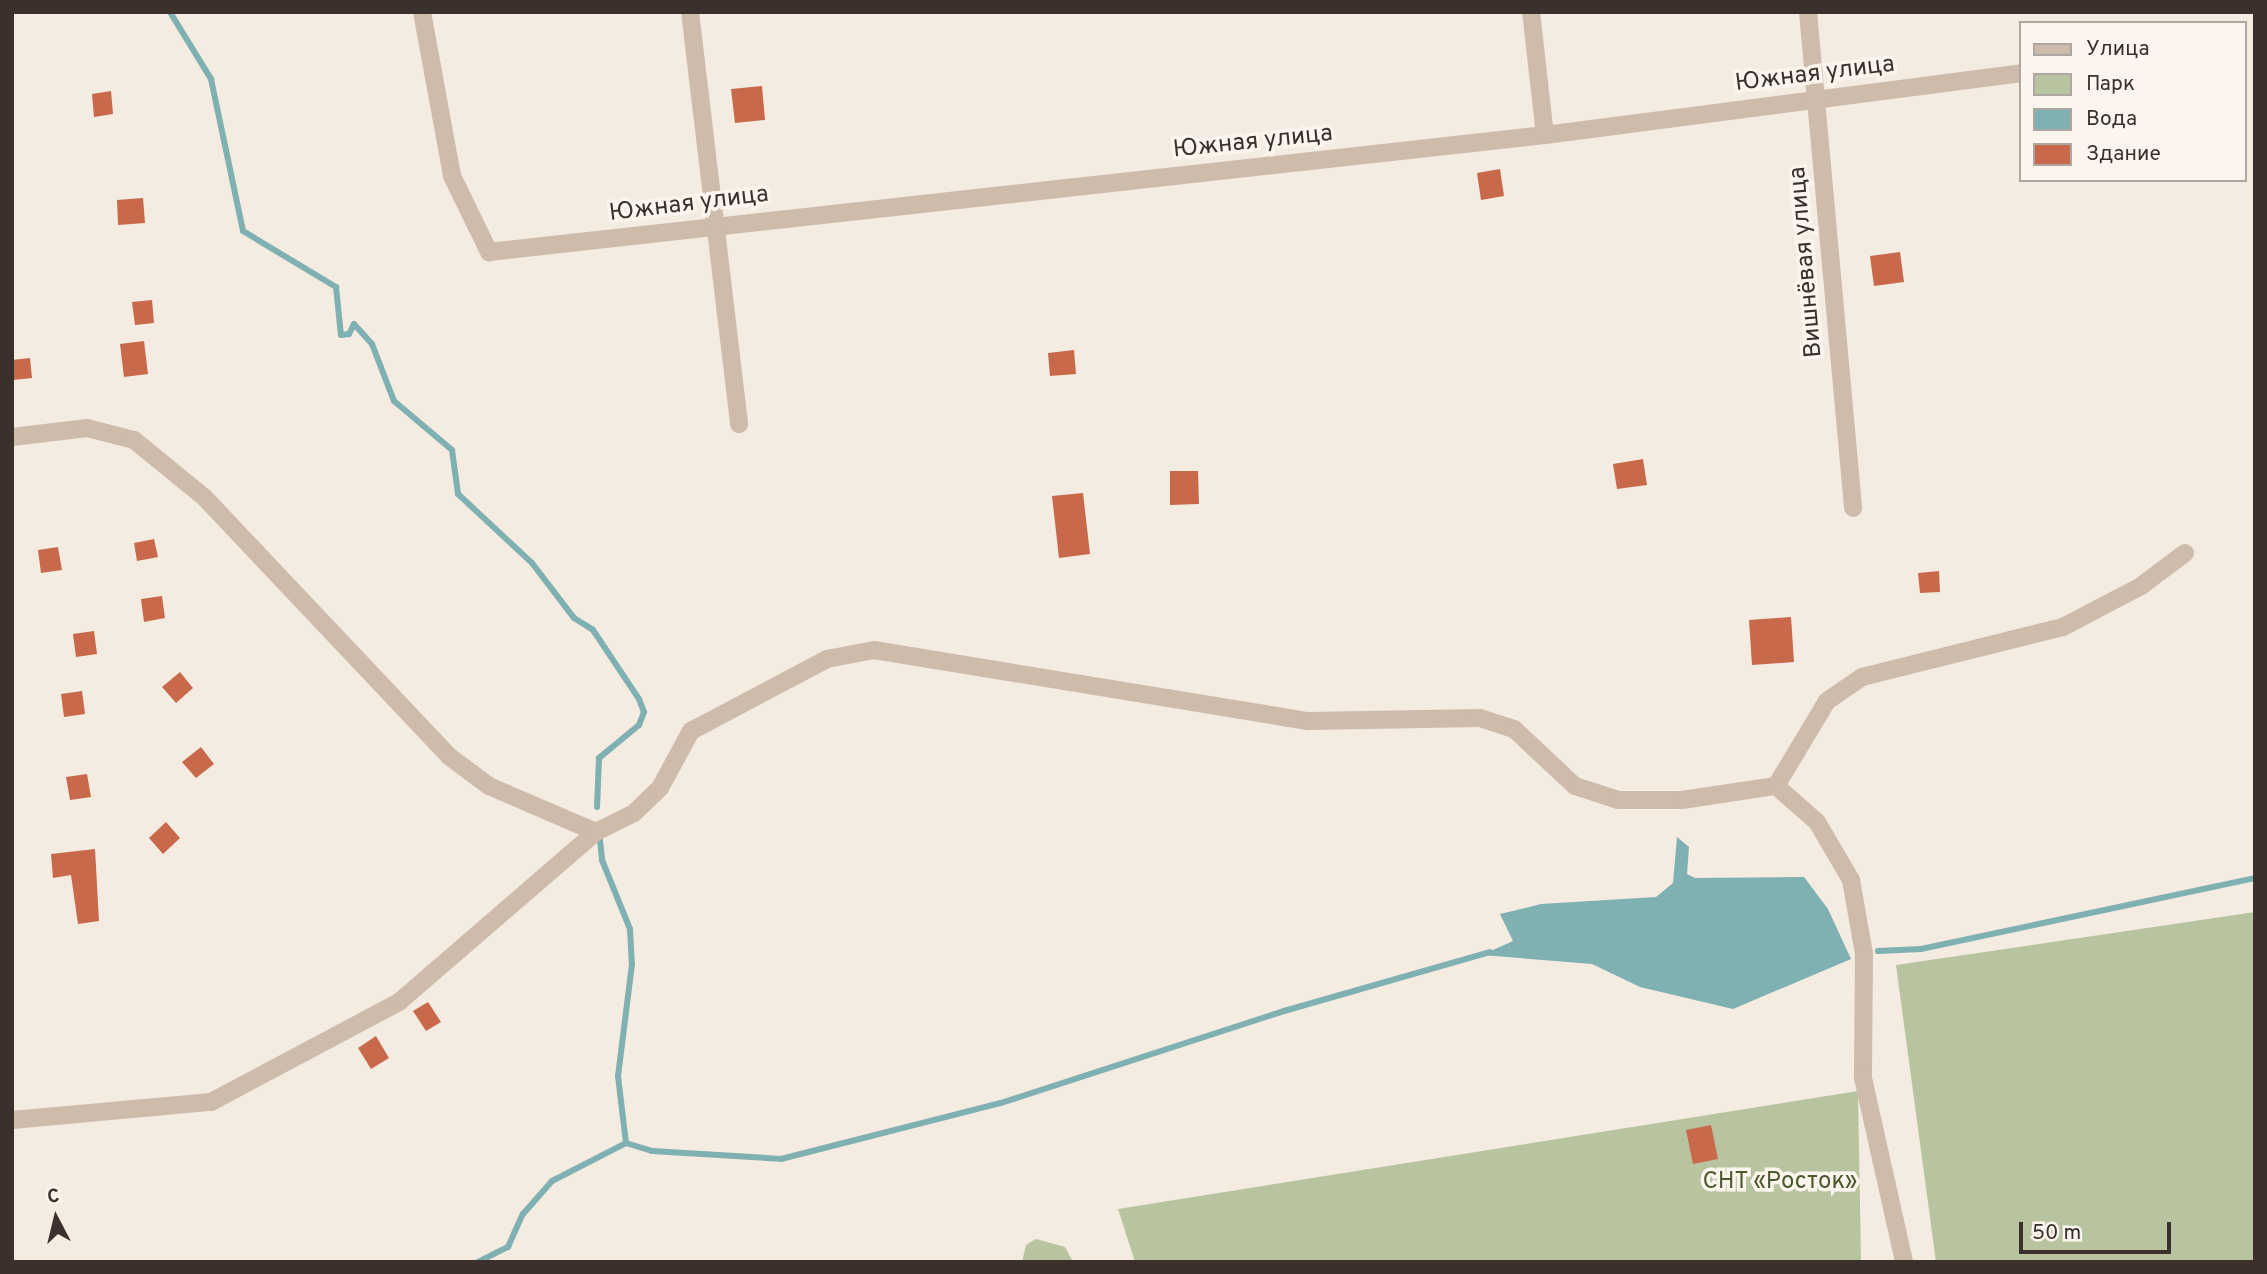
<!DOCTYPE html>
<meta charset="utf-8">
<style>
body{margin:0}
#map{position:relative;width:2267px;height:1274px;overflow:hidden;background:#f4ebe1;font-family:Overpass,sans-serif}
div>[style]{position:absolute}
.green>*{inset:0;background:#b8c4a0}
.water>*{inset:0;background:#7fb0b2}
.stream>*{height:6px;margin:-3px;padding:0 3px;transform-origin:3px;border-radius:3px;background:#7fb0b2}
.building>*{inset:0;background:#c8694b}
.minor>*{height:18px;margin:-9px;padding:0 9px;transform-origin:9px;border-radius:9px;background:#cdbbac}
span{translate:-50% -50%;white-space:nowrap;text-align:center;line-height:1.15;-webkit-text-stroke:7px #fbf5ee;paint-order:stroke}
.street-label{font-size:24px;color:#3b302b}
.park-label{font-size:24px;color:#4a5a2e}
.frame{position:absolute;inset:0;border:14px solid #3b302b;pointer-events:none}
.legend{position:absolute;left:2019px;top:21px;width:228px;height:161px;box-sizing:border-box;background:#fbf5ee;border:2px solid #aea6a0;margin:0;padding:9px 12px;list-style:none;font-size:21px;color:#3b302b}
.legend li{display:flex;align-items:center;gap:14px;height:35px}
.legend b{width:35px;border:2px solid #aea6a0}
.north{position:absolute;left:21px;top:1183px;width:70px;height:70px;-webkit-text-stroke:5px #fbf5ee;paint-order:stroke;rotate:353deg;font-size:19px;font-weight:700;line-height:28px;text-align:center;color:#3b302b}
.north::after{content:'';display:block;margin:auto;width:24px;height:32px;background:#3b302b;clip-path:polygon(50% 0,100% 100%,50% 72%,0 100%)}
.scale{position:absolute;left:2019px;top:1222px;width:152px;height:32px;box-sizing:border-box;border:4px solid #3b302b;border-top:0;padding-left:9px;font-size:21px;line-height:24px;white-space:nowrap;color:#3b302b;-webkit-text-stroke:5px #fbf5ee;paint-order:stroke}
</style>
<div id="map">
<div class="green">
<div style="clip-path:polygon(2255px 912px,2255px 1262px,1936px 1262px,1896px 965px)"></div>
<div style="clip-path:polygon(1858px 1091px,1861px 1262px,1135px 1262px,1118px 1209px)"></div>
<div style="clip-path:polygon(1036px 1239px,1065px 1247px,1073px 1262px,1022px 1262px,1026px 1245px)"></div>
</div>
<div class="water">
<div style="clip-path:polygon(1677px 837px,1689px 847px,1687px 874px,1695px 878px,1804px 877px,1828px 909px,1851px 959px,1733px 1009px,1640px 987px,1592px 964px,1482px 955px,1513px 941px,1500px 914px,1541px 904px,1656px 897px,1673px 883px)"></div>
</div>
<div class="stream">
<div style="left:170px;top:12px;width:79px;rotate:58.5deg"></div>
<div style="left:211px;top:79px;width:155px;rotate:78.1deg"></div>
<div style="left:243px;top:231px;width:109px;rotate:31.1deg"></div>
<div style="left:336px;top:287px;width:48px;rotate:84.1deg"></div>
<div style="left:341px;top:335px;width:8px;rotate:-7deg"></div>
<div style="left:349px;top:334px;width:11px;rotate:-63deg"></div>
<div style="left:354px;top:324px;width:27px;rotate:48deg"></div>
<div style="left:372px;top:344px;width:61px;rotate:68.9deg"></div>
<div style="left:394px;top:401px;width:76px;rotate:40.2deg"></div>
<div style="left:452px;top:450px;width:44px;rotate:82.2deg"></div>
<div style="left:458px;top:494px;width:101px;rotate:43deg"></div>
<div style="left:532px;top:563px;width:69px;rotate:52.6deg"></div>
<div style="left:574px;top:618px;width:22px;rotate:32deg"></div>
<div style="left:593px;top:630px;width:83px;rotate:56.3deg"></div>
<div style="left:639px;top:699px;width:14px;rotate:69deg"></div>
<div style="left:644px;top:712px;width:14px;rotate:111deg"></div>
<div style="left:639px;top:725px;width:52px;rotate:140.5deg"></div>
<div style="left:599px;top:758px;width:49px;rotate:92.3deg"></div>
<div style="left:600px;top:840px;width:20px;rotate:84deg"></div>
<div style="left:602px;top:860px;width:74px;rotate:67.9deg"></div>
<div style="left:630px;top:929px;width:35px;rotate:87deg"></div>
<div style="left:632px;top:964px;width:113px;rotate:97.1deg"></div>
<div style="left:618px;top:1076px;width:67px;rotate:83.2deg"></div>
<div style="left:1878px;top:951px;width:43px;rotate:-2.7deg"></div>
<div style="left:1921px;top:949px;width:341px;rotate:-12deg"></div>
<div style="left:478px;top:1262px;width:34px;rotate:-27deg"></div>
<div style="left:508px;top:1247px;width:36px;rotate:-66deg"></div>
<div style="left:523px;top:1214px;width:44px;rotate:-48.7deg"></div>
<div style="left:552px;top:1181px;width:83px;rotate:-27.2deg"></div>
<div style="left:626px;top:1143px;width:27px;rotate:17deg"></div>
<div style="left:652px;top:1151px;width:129px;rotate:3.5deg"></div>
<div style="left:781px;top:1159px;width:227px;rotate:-14.3deg"></div>
<div style="left:1001px;top:1103px;width:298px;rotate:-18deg"></div>
<div style="left:1284px;top:1011px;width:214px;rotate:-16deg"></div>
</div>
<div class="building">
<div style="clip-path:polygon(762px 86px,765px 120px,735px 123px,731px 89px)"></div>
<div style="clip-path:polygon(111px 91px,113px 114px,94px 117px,92px 94px)"></div>
<div style="clip-path:polygon(1500px 169px,1504px 196px,1481px 200px,1477px 173px)"></div>
<div style="clip-path:polygon(143px 198px,145px 223px,118px 225px,117px 200px)"></div>
<div style="clip-path:polygon(1900px 252px,1904px 282px,1874px 286px,1870px 256px)"></div>
<div style="clip-path:polygon(152px 300px,154px 323px,135px 325px,132px 302px)"></div>
<div style="clip-path:polygon(144px 341px,148px 374px,124px 377px,120px 344px)"></div>
<div style="clip-path:polygon(1074px 350px,1076px 374px,1050px 376px,1048px 353px)"></div>
<div style="clip-path:polygon(30px 358px,32px 378px,13px 380px,12px 360px)"></div>
<div style="clip-path:polygon(1643px 459px,1647px 485px,1617px 489px,1613px 464px)"></div>
<div style="clip-path:polygon(1170px 471px,1198px 471px,1199px 504px,1170px 505px)"></div>
<div style="clip-path:polygon(1083px 493px,1090px 554px,1059px 558px,1052px 496px)"></div>
<div style="clip-path:polygon(154px 539px,158px 557px,137px 561px,134px 543px)"></div>
<div style="clip-path:polygon(58px 547px,62px 570px,41px 573px,38px 550px)"></div>
<div style="clip-path:polygon(1939px 571px,1940px 592px,1920px 593px,1918px 573px)"></div>
<div style="clip-path:polygon(162px 596px,165px 618px,144px 622px,141px 599px)"></div>
<div style="clip-path:polygon(1791px 617px,1794px 662px,1752px 665px,1749px 620px)"></div>
<div style="clip-path:polygon(94px 631px,97px 654px,76px 657px,73px 634px)"></div>
<div style="clip-path:polygon(180px 672px,193px 688px,176px 703px,162px 687px)"></div>
<div style="clip-path:polygon(82px 691px,85px 714px,64px 717px,61px 694px)"></div>
<div style="clip-path:polygon(201px 747px,214px 764px,196px 778px,182px 762px)"></div>
<div style="clip-path:polygon(87px 774px,91px 797px,70px 800px,66px 777px)"></div>
<div style="clip-path:polygon(166px 822px,180px 838px,163px 854px,149px 838px)"></div>
<div style="clip-path:polygon(95px 849px,99px 921px,78px 924px,71px 875px,53px 878px,51px 854px)"></div>
<div style="clip-path:polygon(428px 1002px,441px 1022px,426px 1031px,413px 1011px)"></div>
<div style="clip-path:polygon(376px 1036px,389px 1058px,371px 1069px,358px 1048px)"></div>
<div style="clip-path:polygon(1711px 1125px,1718px 1159px,1693px 1164px,1686px 1130px)"></div>
</div>
<div class="minor">
<div style="left:422px;top:12px;width:167px;rotate:79.6deg"></div>
<div style="left:452px;top:176px;width:85px;rotate:64deg"></div>
<div style="left:489px;top:252px;width:1062px;rotate:-6.32deg"></div>
<div style="left:1545px;top:135px;width:479px;rotate:-7.4deg"></div>
<div style="left:690px;top:12px;width:415px;rotate:83.2deg"></div>
<div style="left:1531px;top:12px;width:124px;rotate:83.5deg"></div>
<div style="left:1808px;top:12px;width:498px;rotate:84.8deg"></div>
<div style="left:12px;top:437px;width:76px;rotate:-6.8deg"></div>
<div style="left:87px;top:428px;width:49px;rotate:14.3deg"></div>
<div style="left:134px;top:440px;width:90px;rotate:39.2deg"></div>
<div style="left:204px;top:497px;width:358px;rotate:46.6deg"></div>
<div style="left:450px;top:757px;width:49px;rotate:36.6deg"></div>
<div style="left:489px;top:786px;width:116px;rotate:23.3deg"></div>
<div style="left:1776px;top:786px;width:99px;rotate:-59deg"></div>
<div style="left:1827px;top:701px;width:42px;rotate:-34.4deg"></div>
<div style="left:1862px;top:677px;width:207px;rotate:-14deg"></div>
<div style="left:2063px;top:627px;width:88px;rotate:-27.7deg"></div>
<div style="left:2141px;top:586px;width:55px;rotate:-36.9deg"></div>
<div style="left:12px;top:1120px;width:200px;rotate:-5.2deg"></div>
<div style="left:211px;top:1102px;width:213px;rotate:-28deg"></div>
<div style="left:399px;top:1002px;width:260px;rotate:-40.8deg"></div>
<div style="left:596px;top:832px;width:42px;rotate:-26.6deg"></div>
<div style="left:634px;top:813px;width:36px;rotate:-44deg"></div>
<div style="left:660px;top:788px;width:65px;rotate:-61.5deg"></div>
<div style="left:691px;top:731px;width:154px;rotate:-27.9deg"></div>
<div style="left:827px;top:659px;width:48px;rotate:-10.8deg"></div>
<div style="left:874px;top:650px;width:441px;rotate:9.3deg"></div>
<div style="left:1309px;top:721px;width:171px;rotate:-1deg"></div>
<div style="left:1480px;top:718px;width:36px;rotate:18deg"></div>
<div style="left:1514px;top:729px;width:83px;rotate:43.1deg"></div>
<div style="left:1575px;top:786px;width:45px;rotate:18deg"></div>
<div style="left:1618px;top:800px;width:64px"></div>
<div style="left:1682px;top:800px;width:95px;rotate:-8.5deg"></div>
<div style="left:1776px;top:786px;width:55px;rotate:41.3deg"></div>
<div style="left:1817px;top:822px;width:67px;rotate:59.6deg"></div>
<div style="left:1851px;top:880px;width:75px;rotate:80deg"></div>
<div style="left:1864px;top:954px;width:124px;rotate:90.5deg"></div>
<div style="left:1863px;top:1078px;width:189px;rotate:77.4deg"></div>
</div>
<div class="street-label">
<span style="left:1815px;top:75px;rotate:-7deg">Южная улица</span>
<span style="left:1253px;top:143px;rotate:-6deg">Южная улица</span>
<span style="left:689px;top:205px;rotate:-7deg">Южная улица</span>
<span style="left:1807px;top:262px;rotate:-95deg">Вишнёвая улица</span>
</div>
<div class="park-label">
<span style="left:1780px;top:1183px">СНТ «Росток»</span>
</div>
<div class="frame"></div>
<ul class="legend">
<li><b style="height:9px;background:#cdbbac"></b>Улица</li>
<li><b style="height:19px;background:#b8c4a0"></b>Парк</li>
<li><b style="height:19px;background:#7fb0b2"></b>Вода</li>
<li><b style="height:19px;background:#c8694b"></b>Здание</li>
</ul>
<div class="north">С</div>
<div class="scale">50 m</div>
</div>
